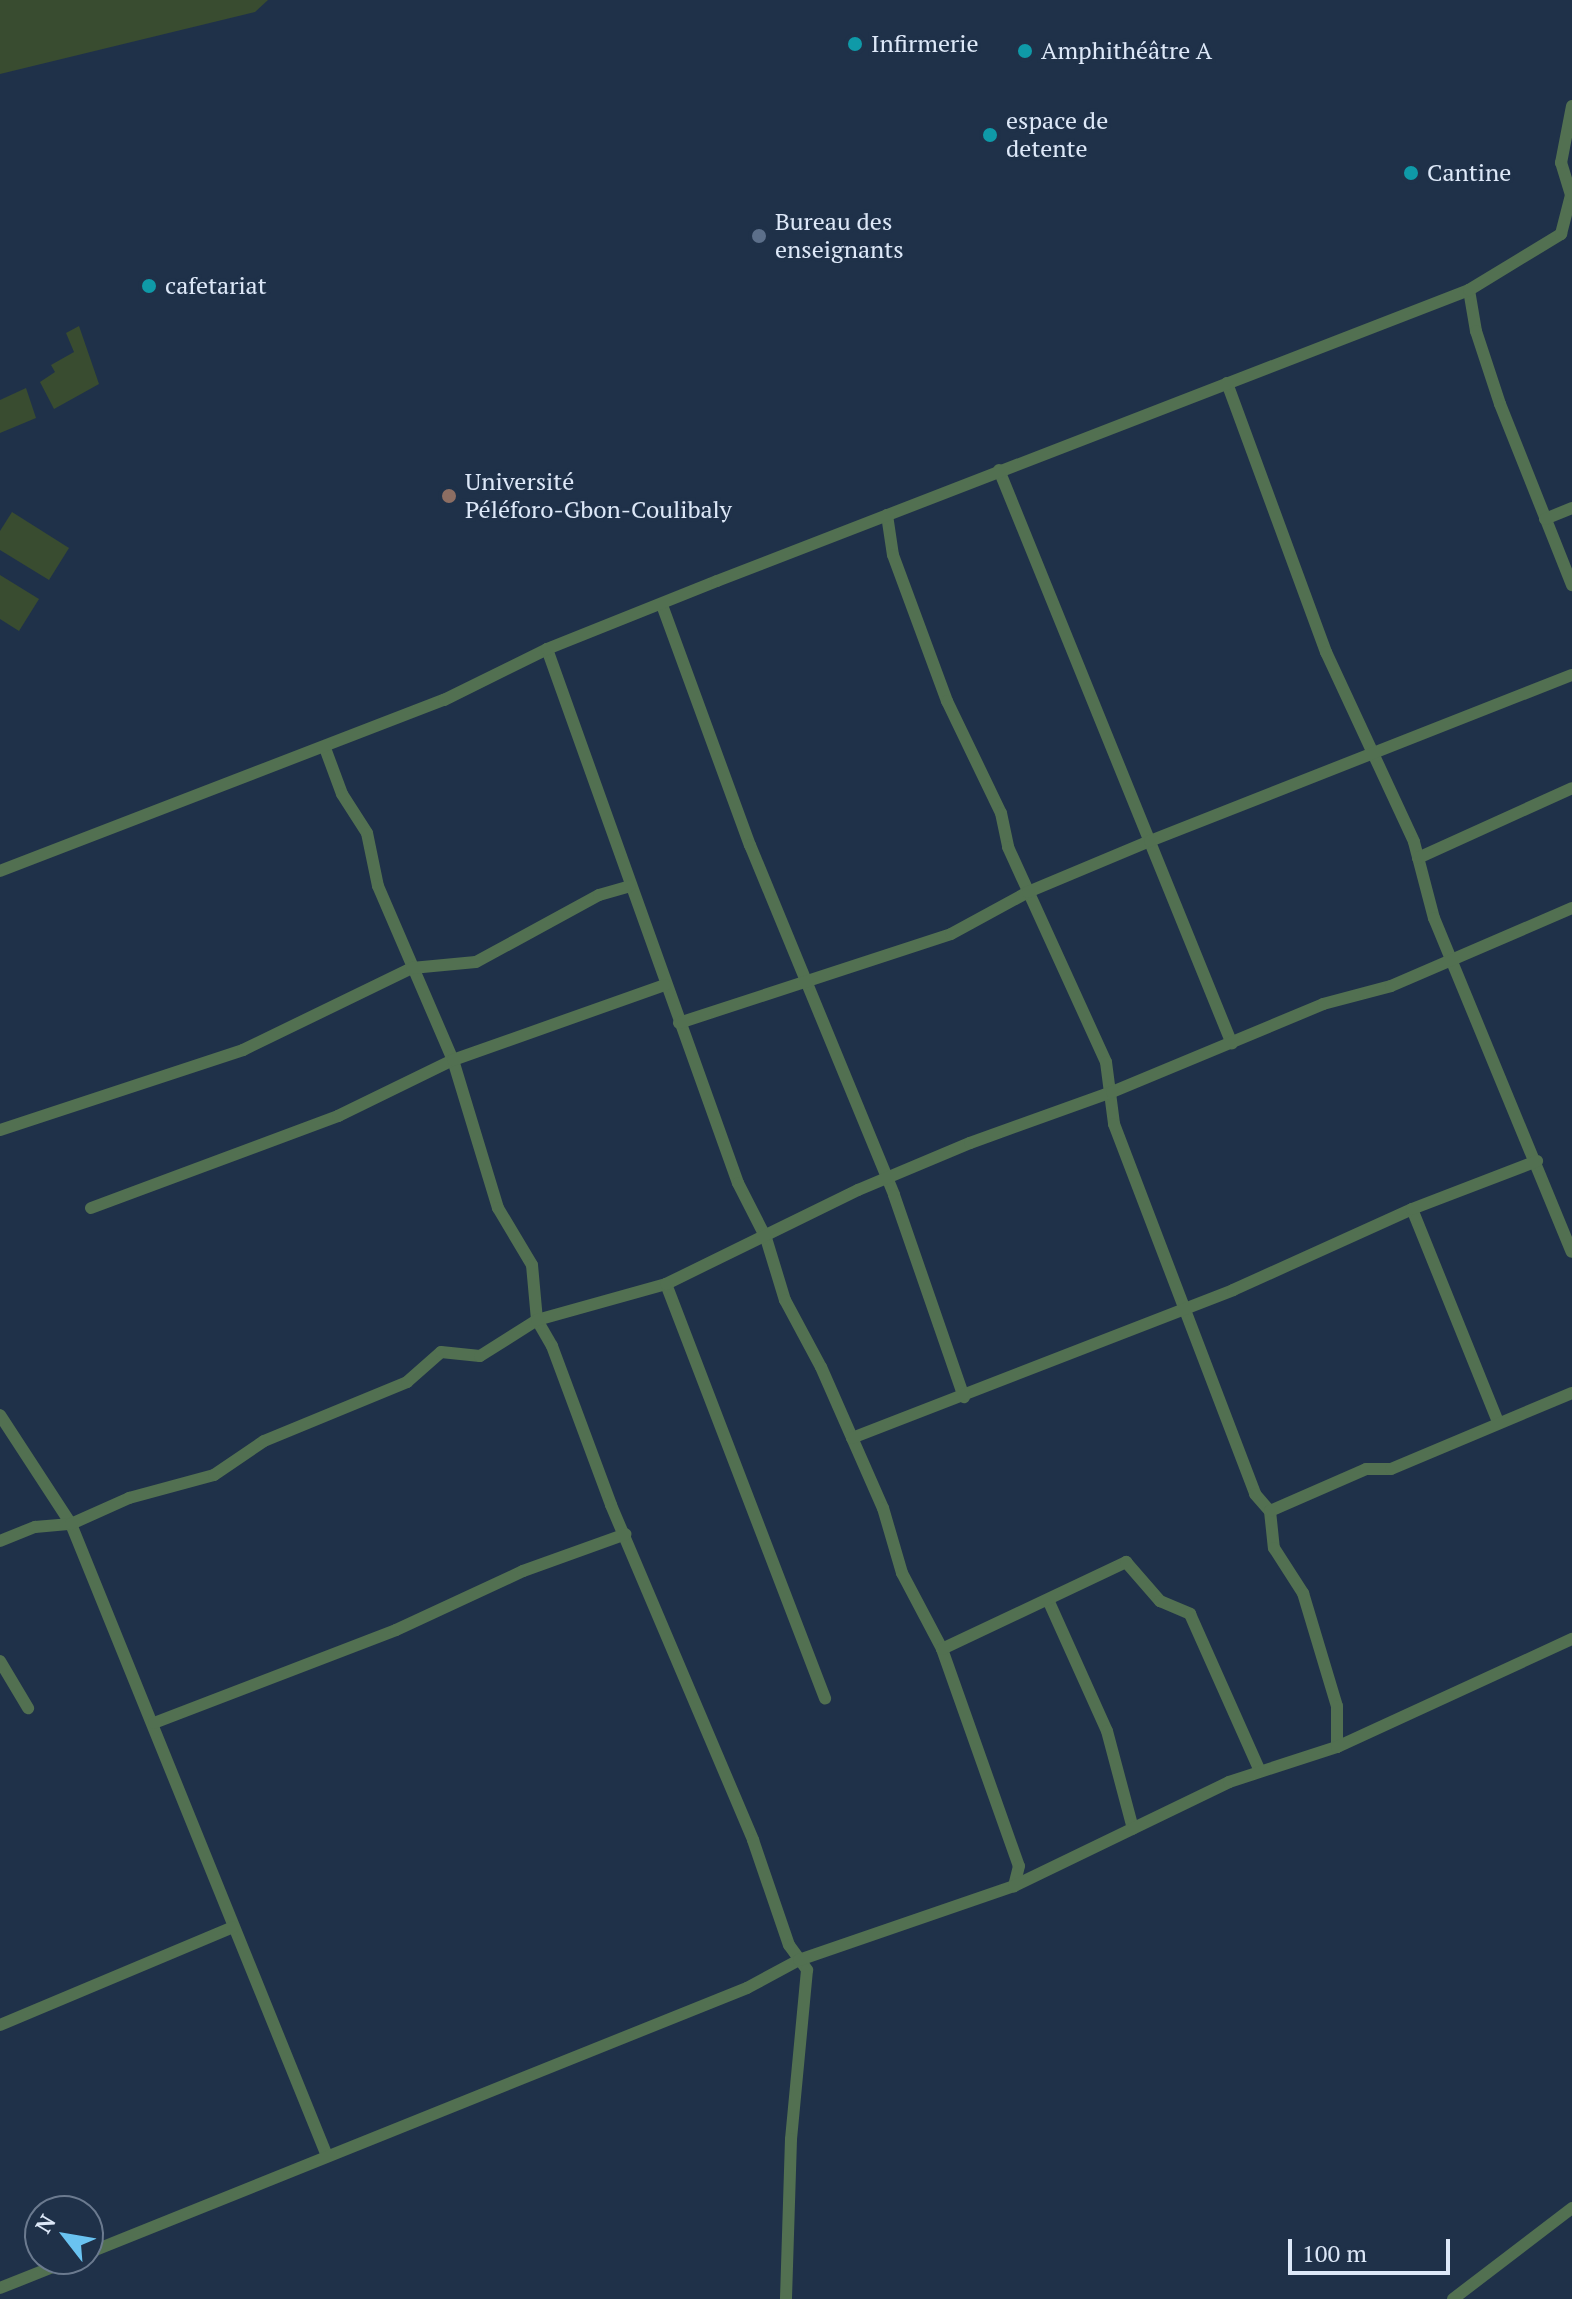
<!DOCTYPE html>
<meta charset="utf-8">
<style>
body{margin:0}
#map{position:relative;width:1572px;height:2299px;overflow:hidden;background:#1f3149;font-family:"PT Serif",serif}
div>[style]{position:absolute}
.green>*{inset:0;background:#394c30}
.minor>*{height:12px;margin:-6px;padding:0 6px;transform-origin:6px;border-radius:6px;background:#527051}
.dots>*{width:22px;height:22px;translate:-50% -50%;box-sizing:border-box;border:4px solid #1f3149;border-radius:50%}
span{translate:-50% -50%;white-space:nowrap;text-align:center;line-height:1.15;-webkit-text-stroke:7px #1f3149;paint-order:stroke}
.poi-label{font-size:24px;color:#dde8f8}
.left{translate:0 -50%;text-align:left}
.north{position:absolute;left:24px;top:2195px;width:80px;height:80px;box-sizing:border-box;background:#1f3149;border:2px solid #6b7a8f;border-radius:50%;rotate:301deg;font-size:22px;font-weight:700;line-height:32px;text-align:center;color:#dde8f8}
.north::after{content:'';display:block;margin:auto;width:28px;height:36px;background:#6ac3f1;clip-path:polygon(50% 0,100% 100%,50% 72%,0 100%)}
.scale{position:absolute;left:1288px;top:2239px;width:162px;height:36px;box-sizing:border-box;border:4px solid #dde8f8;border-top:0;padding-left:10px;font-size:24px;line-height:28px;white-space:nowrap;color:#dde8f8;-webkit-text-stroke:6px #1f3149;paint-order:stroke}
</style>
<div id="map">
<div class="green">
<div style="clip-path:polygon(0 0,268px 0,255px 12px,0 74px)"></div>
<div style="clip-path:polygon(79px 326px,99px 384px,54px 409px,40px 382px,55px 372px,51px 365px,74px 352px,66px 333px)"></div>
<div style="clip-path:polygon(26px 388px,36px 418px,0 433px,0 400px)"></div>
<div style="clip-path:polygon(12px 512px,69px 548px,49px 580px,0 550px,0 531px)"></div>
<div style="clip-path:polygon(0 575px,39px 599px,19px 631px,0 619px)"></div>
</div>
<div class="minor">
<div style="left:1469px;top:290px;width:42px;rotate:80.3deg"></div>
<div style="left:1476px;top:331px;width:77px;rotate:71.8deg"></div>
<div style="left:1500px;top:404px;width:195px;rotate:68.3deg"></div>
<div style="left:1227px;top:383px;width:287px;rotate:69.8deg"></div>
<div style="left:1326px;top:652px;width:209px;rotate:65.1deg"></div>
<div style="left:1414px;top:842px;width:79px;rotate:75.3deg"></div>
<div style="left:1434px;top:918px;width:361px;rotate:67.6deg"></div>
<div style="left:999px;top:470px;width:619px;rotate:67.91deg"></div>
<div style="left:887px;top:515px;width:40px;rotate:81.5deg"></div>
<div style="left:893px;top:555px;width:156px;rotate:69.7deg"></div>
<div style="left:947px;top:701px;width:124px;rotate:64.3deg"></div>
<div style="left:1001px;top:813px;width:35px;rotate:78deg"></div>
<div style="left:1008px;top:847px;width:236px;rotate:65.5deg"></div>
<div style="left:1106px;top:1062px;width:63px;rotate:82.6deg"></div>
<div style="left:1114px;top:1124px;width:396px;rotate:69.1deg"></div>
<div style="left:1255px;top:1494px;width:23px;rotate:49deg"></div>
<div style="left:1270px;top:1511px;width:37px;rotate:84deg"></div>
<div style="left:1274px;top:1548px;width:54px;rotate:57.2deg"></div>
<div style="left:1303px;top:1593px;width:118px;rotate:73.3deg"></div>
<div style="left:1337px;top:1706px;width:41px;rotate:90deg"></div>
<div style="left:1545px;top:519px;width:29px;rotate:-22deg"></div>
<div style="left:662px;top:605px;width:256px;rotate:69.9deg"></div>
<div style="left:750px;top:845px;width:378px;rotate:67.6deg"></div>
<div style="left:894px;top:1195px;width:214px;rotate:70.9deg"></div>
<div style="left:547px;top:649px;width:567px;rotate:70.32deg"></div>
<div style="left:738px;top:1183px;width:62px;rotate:63deg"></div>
<div style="left:766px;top:1238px;width:65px;rotate:73deg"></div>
<div style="left:785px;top:1300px;width:76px;rotate:61.8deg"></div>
<div style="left:821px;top:1367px;width:154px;rotate:66.3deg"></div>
<div style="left:883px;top:1508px;width:68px;rotate:73.7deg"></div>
<div style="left:902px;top:1573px;width:86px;rotate:62.2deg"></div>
<div style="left:942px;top:1649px;width:230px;rotate:70.5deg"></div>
<div style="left:1019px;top:1866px;width:21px;rotate:104deg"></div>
<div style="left:325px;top:748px;width:49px;rotate:69.7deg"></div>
<div style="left:342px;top:794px;width:46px;rotate:57.3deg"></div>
<div style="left:367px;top:833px;width:54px;rotate:78.3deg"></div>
<div style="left:378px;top:886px;width:189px;rotate:66.7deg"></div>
<div style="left:453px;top:1060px;width:155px;rotate:73.1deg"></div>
<div style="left:498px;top:1208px;width:66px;rotate:59.2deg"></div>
<div style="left:532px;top:1265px;width:55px;rotate:84.8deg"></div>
<div style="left:537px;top:1320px;width:30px;rotate:60deg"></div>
<div style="left:552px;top:1346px;width:170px;rotate:69.6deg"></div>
<div style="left:611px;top:1505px;width:364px;rotate:67deg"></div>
<div style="left:753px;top:1840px;width:111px;rotate:71.1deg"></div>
<div style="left:789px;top:1945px;width:31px;rotate:54deg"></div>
<div style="left:807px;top:1970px;width:170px;rotate:95.4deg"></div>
<div style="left:791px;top:2139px;width:160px;rotate:91.8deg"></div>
<div style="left:1418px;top:858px;width:169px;rotate:-24.4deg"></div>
<div style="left:0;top:871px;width:476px;rotate:-21.1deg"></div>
<div style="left:444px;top:700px;width:115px;rotate:-26.3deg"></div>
<div style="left:547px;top:649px;width:183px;rotate:-21.8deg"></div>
<div style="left:717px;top:581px;width:806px;rotate:-21.15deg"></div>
<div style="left:1469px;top:290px;width:108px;rotate:-31.3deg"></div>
<div style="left:1561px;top:234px;width:40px;rotate:-75.6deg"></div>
<div style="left:1571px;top:195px;width:34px;rotate:-107deg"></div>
<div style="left:1561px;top:163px;width:58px;rotate:-79.1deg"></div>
<div style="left:679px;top:1023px;width:286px;rotate:-18.1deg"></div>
<div style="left:951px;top:934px;width:88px;rotate:-28.6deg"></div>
<div style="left:1028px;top:892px;width:132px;rotate:-22.7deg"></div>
<div style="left:1150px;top:841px;width:453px;rotate:-21.5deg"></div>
<div style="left:0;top:1130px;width:256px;rotate:-18.2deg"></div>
<div style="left:243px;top:1050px;width:188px;rotate:-25.9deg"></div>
<div style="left:412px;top:968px;width:64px;rotate:-5.4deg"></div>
<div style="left:476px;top:962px;width:140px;rotate:-28.6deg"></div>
<div style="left:599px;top:895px;width:32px;rotate:-16deg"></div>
<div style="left:91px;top:1208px;width:264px;rotate:-20.4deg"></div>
<div style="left:338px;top:1116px;width:128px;rotate:-26deg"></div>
<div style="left:453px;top:1060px;width:225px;rotate:-19.5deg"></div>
<div style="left:1412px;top:1209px;width:230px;rotate:68deg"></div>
<div style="left:666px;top:1284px;width:444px;rotate:69deg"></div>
<div style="left:0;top:1415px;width:130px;rotate:56.9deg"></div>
<div style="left:71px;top:1524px;width:682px;rotate:67.95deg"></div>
<div style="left:852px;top:1438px;width:409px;rotate:-21.2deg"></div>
<div style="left:1233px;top:1290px;width:196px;rotate:-24.3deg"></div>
<div style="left:1412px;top:1209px;width:134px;rotate:-21deg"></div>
<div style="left:1270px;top:1511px;width:105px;rotate:-23.6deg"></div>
<div style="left:1366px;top:1469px;width:25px"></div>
<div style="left:1391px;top:1469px;width:196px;rotate:-22.8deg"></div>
<div style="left:0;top:1541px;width:38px;rotate:-22deg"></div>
<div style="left:35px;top:1527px;width:36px;rotate:-5deg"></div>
<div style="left:71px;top:1524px;width:64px;rotate:-24.1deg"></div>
<div style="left:129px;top:1498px;width:88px;rotate:-15.1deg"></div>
<div style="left:214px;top:1475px;width:60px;rotate:-34.2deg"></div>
<div style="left:264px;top:1441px;width:155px;rotate:-22.4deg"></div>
<div style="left:407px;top:1382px;width:45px;rotate:-41.4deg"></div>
<div style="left:441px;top:1352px;width:39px;rotate:6deg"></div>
<div style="left:480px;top:1356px;width:67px;rotate:-32.3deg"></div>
<div style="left:537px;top:1320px;width:134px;rotate:-15.6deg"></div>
<div style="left:666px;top:1284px;width:214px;rotate:-26.1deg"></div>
<div style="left:858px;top:1190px;width:121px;rotate:-22.8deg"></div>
<div style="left:970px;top:1143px;width:151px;rotate:-19.8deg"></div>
<div style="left:1112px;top:1092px;width:229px;rotate:-22.6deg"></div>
<div style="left:1323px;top:1004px;width:70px;rotate:-14.8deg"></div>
<div style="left:1391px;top:986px;width:197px;rotate:-23.3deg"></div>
<div style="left:1049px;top:1602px;width:141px;rotate:65.8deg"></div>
<div style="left:1107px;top:1731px;width:101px;rotate:75.1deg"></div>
<div style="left:942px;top:1649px;width:204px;rotate:-25.3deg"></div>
<div style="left:1126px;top:1562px;width:52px;rotate:48.9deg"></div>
<div style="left:1160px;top:1601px;width:33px;rotate:23deg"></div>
<div style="left:1190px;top:1614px;width:172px;rotate:66deg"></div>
<div style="left:0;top:1661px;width:55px;rotate:59.2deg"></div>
<div style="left:154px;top:1723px;width:259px;rotate:-21deg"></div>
<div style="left:396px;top:1630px;width:140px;rotate:-24.9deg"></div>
<div style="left:523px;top:1571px;width:109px;rotate:-19.8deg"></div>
<div style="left:0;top:2025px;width:253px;rotate:-22.8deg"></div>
<div style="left:88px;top:2253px;width:710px;rotate:-21.91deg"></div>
<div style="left:747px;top:1988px;width:59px;rotate:-28.3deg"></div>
<div style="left:799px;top:1960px;width:227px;rotate:-19deg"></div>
<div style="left:1014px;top:1886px;width:239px;rotate:-25.8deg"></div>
<div style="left:1229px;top:1782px;width:114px;rotate:-18deg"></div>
<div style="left:1337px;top:1747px;width:259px;rotate:-24.7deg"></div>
<div style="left:0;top:2288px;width:79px;rotate:-21.7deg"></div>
<div style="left:1453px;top:2299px;width:150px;rotate:-37.4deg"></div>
</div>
<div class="dots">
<div style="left:855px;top:44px;background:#0f9aa8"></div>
<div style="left:1025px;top:51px;background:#0f9aa8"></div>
<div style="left:990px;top:135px;background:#0f9aa8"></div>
<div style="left:1411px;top:173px;background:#0f9aa8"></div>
<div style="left:759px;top:236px;background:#5c6f8a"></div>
<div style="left:149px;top:286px;background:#0f9aa8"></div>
<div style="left:449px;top:496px;background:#8d6e63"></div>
</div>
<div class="poi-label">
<span class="left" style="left:871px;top:44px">Infirmerie</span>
<span class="left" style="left:1041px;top:51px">Amphithéâtre A</span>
<span class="left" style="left:1006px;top:135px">espace de<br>detente</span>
<span class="left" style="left:1427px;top:173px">Cantine</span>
<span class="left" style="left:775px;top:236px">Bureau des<br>enseignants</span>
<span class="left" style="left:165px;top:286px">cafetariat</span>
<span class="left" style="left:465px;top:496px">Université<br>Péléforo-Gbon-Coulibaly</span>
</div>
<div class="north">N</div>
<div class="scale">100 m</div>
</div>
